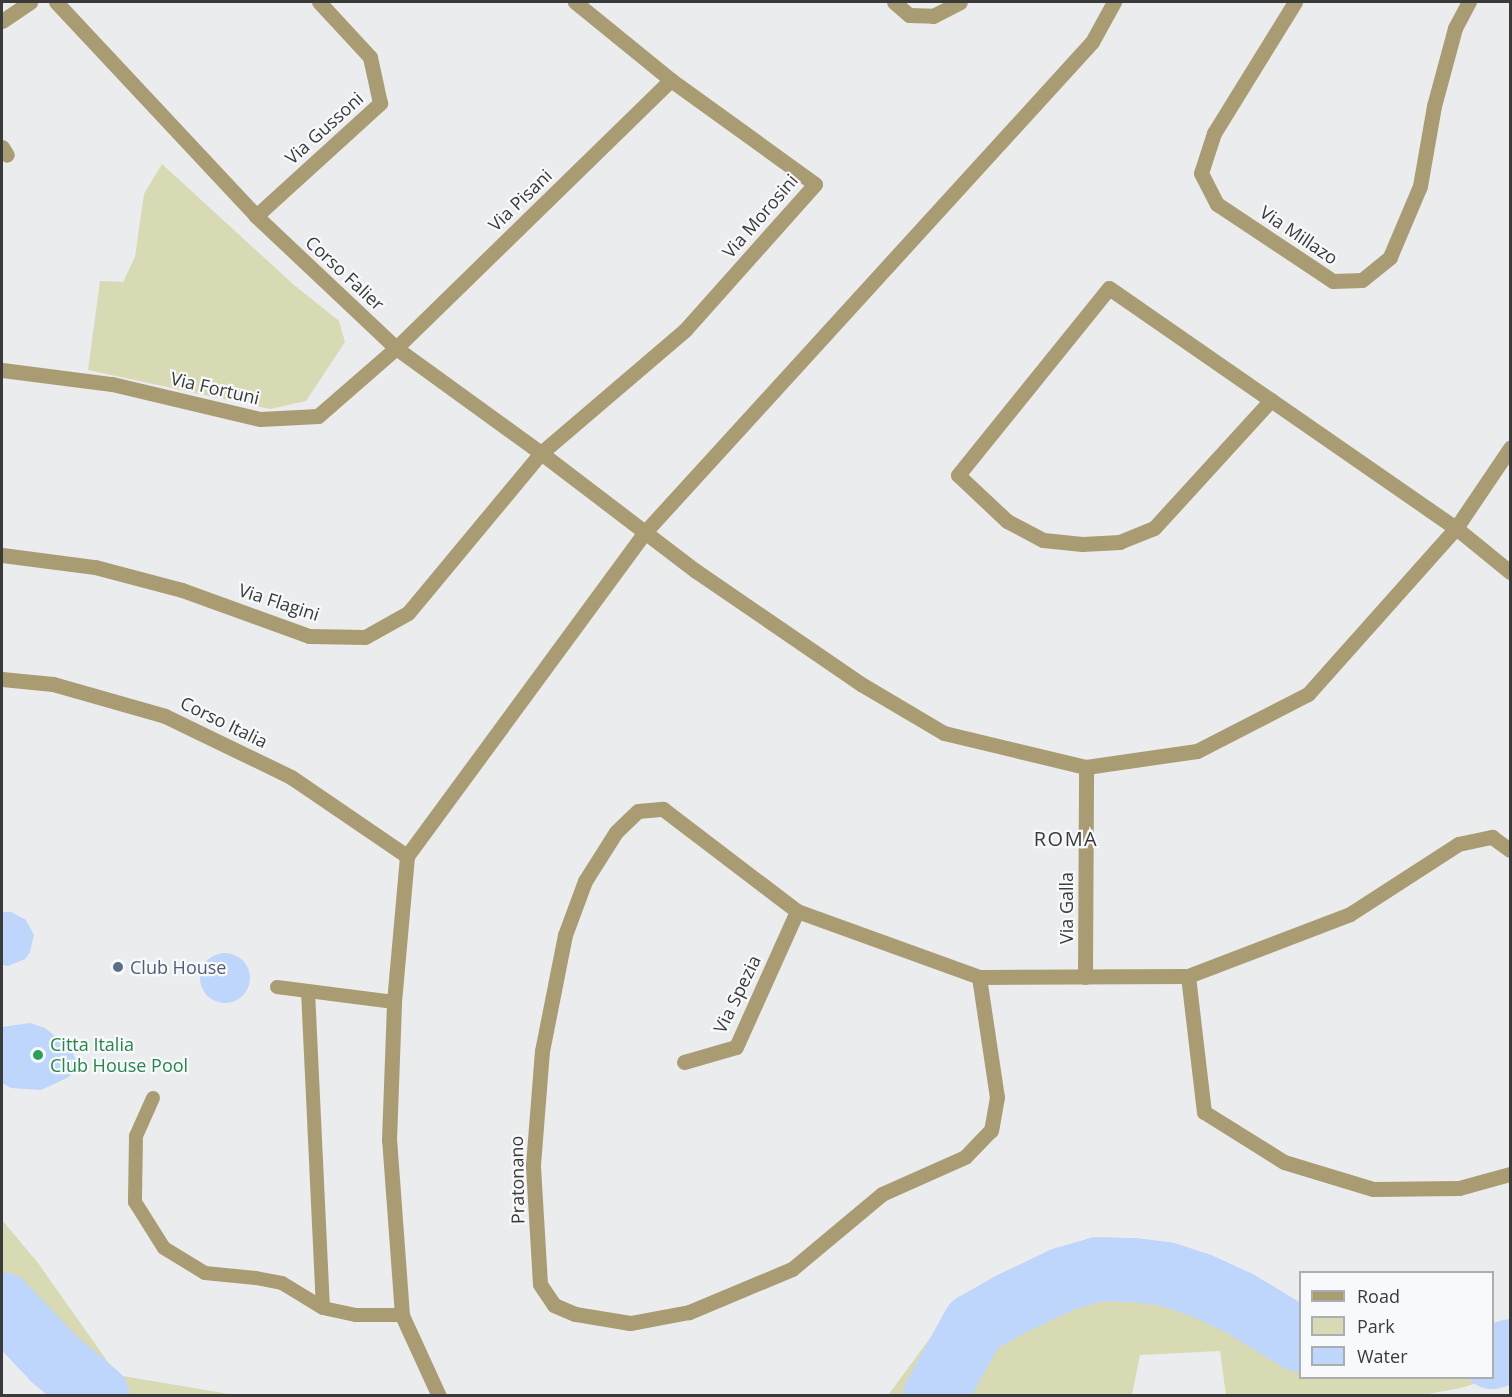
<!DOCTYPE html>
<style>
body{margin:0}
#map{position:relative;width:1512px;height:1397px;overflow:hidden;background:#ebecee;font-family:"Open Sans",sans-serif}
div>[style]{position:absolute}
.green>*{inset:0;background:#d7dab3}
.water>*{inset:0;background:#bed5fc}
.round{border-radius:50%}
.river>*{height:64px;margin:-32px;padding:0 32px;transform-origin:32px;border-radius:32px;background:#bed5fc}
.service>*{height:14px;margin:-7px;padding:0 7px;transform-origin:7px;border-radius:7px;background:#aa9c72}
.minor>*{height:15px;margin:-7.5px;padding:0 7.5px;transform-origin:7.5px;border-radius:7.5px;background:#aa9c72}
.tertiary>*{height:15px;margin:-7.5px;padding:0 7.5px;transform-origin:7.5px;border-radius:7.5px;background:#aa9c72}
.dots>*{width:16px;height:16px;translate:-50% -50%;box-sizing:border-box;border:3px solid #f8f9fb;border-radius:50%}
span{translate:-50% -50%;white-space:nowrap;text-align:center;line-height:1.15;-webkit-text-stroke:4.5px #f8f9fb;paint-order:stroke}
.street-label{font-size:18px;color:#3a3a3b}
.service-label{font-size:18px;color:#4e5e75}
.left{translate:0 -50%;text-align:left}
.leisure-label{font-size:18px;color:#27864d}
.neighbourhood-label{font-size:20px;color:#3a3a3b;letter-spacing:1.5px}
.frame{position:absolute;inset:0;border:3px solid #3a3a3b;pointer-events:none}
.legend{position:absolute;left:1299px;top:1271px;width:195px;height:108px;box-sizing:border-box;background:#f8f9fb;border:2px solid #acadae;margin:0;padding:8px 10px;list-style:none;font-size:18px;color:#3a3a3b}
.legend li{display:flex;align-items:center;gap:12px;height:30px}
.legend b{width:30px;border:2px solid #acadae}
</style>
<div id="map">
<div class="green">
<div style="clip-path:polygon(162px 164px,294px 285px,339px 321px,345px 342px,306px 401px,270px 409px,88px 370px,100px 281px,123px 282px,135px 257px,144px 194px)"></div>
<div style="clip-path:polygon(2px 1220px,38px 1263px,117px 1375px,235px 1395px,54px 1395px,2px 1342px)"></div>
<div style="clip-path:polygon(1137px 1252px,1166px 1255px,1196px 1263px,1300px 1315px,1300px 1378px,1492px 1378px,1461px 1388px,1422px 1395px,1226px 1395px,1220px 1351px,1140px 1355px,1132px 1395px,888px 1395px,954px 1306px,1087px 1253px)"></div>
<div style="clip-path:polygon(1510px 1332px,1510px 1371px,1492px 1377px,1493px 1339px)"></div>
</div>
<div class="water">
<div style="clip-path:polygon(2px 912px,11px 912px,26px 920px,34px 935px,30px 952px,25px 959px,8px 966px,2px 965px)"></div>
<div class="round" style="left:200px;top:953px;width:50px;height:50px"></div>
<div style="clip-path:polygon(30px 1023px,45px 1028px,72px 1050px,76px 1061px,75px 1070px,69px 1077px,41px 1090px,11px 1088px,2px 1083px,2px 1027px)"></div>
</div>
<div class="river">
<div style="left:2px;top:1304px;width:76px;rotate:46.6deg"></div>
<div style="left:54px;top:1359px;width:57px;rotate:40.1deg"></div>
<div style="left:1492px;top:1357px;width:19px;rotate:-18deg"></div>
<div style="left:935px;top:1396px;width:81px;rotate:-61.2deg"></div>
<div style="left:974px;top:1325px;width:43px;rotate:-29.6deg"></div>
<div style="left:1011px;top:1304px;width:59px;rotate:-25.3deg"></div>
<div style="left:1064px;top:1279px;width:35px;rotate:-16deg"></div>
<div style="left:1098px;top:1269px;width:36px;rotate:2deg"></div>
<div style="left:1134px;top:1270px;width:32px;rotate:7deg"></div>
<div style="left:1166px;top:1274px;width:36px;rotate:18deg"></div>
<div style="left:1200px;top:1285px;width:43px;rotate:24.8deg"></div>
<div style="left:1239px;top:1303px;width:71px;rotate:31.2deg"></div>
</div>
<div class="service">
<div style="left:277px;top:987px;width:118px;rotate:7.3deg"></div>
<div style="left:308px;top:991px;width:317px;rotate:87.3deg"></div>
<div style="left:153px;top:1098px;width:42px;rotate:114.1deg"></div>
<div style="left:136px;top:1136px;width:66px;rotate:90.9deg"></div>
<div style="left:135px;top:1202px;width:54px;rotate:57.8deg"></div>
<div style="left:164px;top:1248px;width:48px;rotate:31.4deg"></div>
<div style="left:205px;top:1273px;width:51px;rotate:5.6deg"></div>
<div style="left:256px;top:1278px;width:26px;rotate:11deg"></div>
<div style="left:282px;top:1283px;width:48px;rotate:31.4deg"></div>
<div style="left:323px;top:1308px;width:34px;rotate:12deg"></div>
<div style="left:356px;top:1315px;width:46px"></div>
</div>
<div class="minor">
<div style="left:56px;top:2px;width:293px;rotate:46.9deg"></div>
<div style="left:256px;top:216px;width:192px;rotate:43.3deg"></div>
<div style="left:396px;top:348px;width:179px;rotate:35.9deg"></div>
<div style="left:541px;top:453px;width:195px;rotate:37.3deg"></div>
<div style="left:696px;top:571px;width:200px;rotate:34.4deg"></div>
<div style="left:861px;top:684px;width:96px;rotate:30.6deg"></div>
<div style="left:944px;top:733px;width:146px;rotate:13.5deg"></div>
<div style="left:1086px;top:767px;width:112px;rotate:-8.2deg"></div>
<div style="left:1197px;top:751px;width:125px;rotate:-27.2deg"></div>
<div style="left:1308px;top:694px;width:222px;rotate:-48.3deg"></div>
<div style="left:1456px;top:528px;width:97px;rotate:-56deg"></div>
<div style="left:894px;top:2px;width:20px;rotate:41deg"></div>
<div style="left:909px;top:15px;width:24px;rotate:2deg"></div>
<div style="left:933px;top:16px;width:30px;rotate:-27deg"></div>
<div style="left:1295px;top:2px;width:154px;rotate:121.7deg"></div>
<div style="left:1214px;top:133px;width:42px;rotate:108deg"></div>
<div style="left:1201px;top:173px;width:35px;rotate:63deg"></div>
<div style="left:1217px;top:204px;width:139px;rotate:33.6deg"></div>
<div style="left:1333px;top:281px;width:29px;rotate:-2deg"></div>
<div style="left:1362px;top:280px;width:36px;rotate:-39deg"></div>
<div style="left:1390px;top:257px;width:77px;rotate:-67.1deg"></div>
<div style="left:1420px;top:186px;width:81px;rotate:-80.1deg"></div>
<div style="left:1434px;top:106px;width:81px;rotate:-74.9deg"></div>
<div style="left:1455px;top:28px;width:30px;rotate:-62deg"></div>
<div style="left:2px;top:21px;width:34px;rotate:-34deg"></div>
<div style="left:2px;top:147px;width:9px;rotate:58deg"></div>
<div style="left:256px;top:216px;width:168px;rotate:-42.3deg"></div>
<div style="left:380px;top:103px;width:47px;rotate:-102.3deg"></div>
<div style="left:370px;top:57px;width:75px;rotate:-132.8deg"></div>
<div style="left:2px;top:370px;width:111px;rotate:7.3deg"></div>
<div style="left:112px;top:384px;width:152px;rotate:13.3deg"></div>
<div style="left:260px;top:419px;width:58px;rotate:-3deg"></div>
<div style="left:318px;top:416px;width:103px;rotate:-41.1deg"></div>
<div style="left:396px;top:348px;width:384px;rotate:-44.3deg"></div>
<div style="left:1271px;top:400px;width:173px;rotate:132.4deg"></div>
<div style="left:1154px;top:528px;width:37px;rotate:158deg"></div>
<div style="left:1120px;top:542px;width:38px;rotate:177deg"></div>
<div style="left:1082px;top:544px;width:39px;rotate:-174deg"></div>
<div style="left:1043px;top:540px;width:41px;rotate:-152.2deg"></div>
<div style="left:1007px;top:521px;width:67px;rotate:-136.8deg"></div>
<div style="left:958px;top:475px;width:240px;rotate:-51.1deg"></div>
<div style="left:1109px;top:288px;width:422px;rotate:34.7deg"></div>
<div style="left:1456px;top:528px;width:70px;rotate:39.2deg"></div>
<div style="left:2px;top:555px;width:94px;rotate:7.4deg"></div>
<div style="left:95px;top:567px;width:90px;rotate:14.8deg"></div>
<div style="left:182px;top:590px;width:135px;rotate:19.9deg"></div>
<div style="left:309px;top:636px;width:56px;rotate:1deg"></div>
<div style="left:365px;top:637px;width:49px;rotate:-29.2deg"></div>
<div style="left:408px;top:613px;width:208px;rotate:-50.3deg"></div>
<div style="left:541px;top:453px;width:189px;rotate:-40.5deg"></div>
<div style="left:685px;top:330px;width:195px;rotate:-48.3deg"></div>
<div style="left:815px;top:184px;width:178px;rotate:-144.2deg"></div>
<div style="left:671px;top:80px;width:124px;rotate:-140.9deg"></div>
<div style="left:2px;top:679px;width:51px;rotate:5.6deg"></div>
<div style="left:53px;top:684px;width:116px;rotate:15.9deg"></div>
<div style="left:165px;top:716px;width:140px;rotate:25.8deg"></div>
<div style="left:291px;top:777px;width:140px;rotate:34.3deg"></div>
<div style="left:1188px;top:976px;width:137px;rotate:83.3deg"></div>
<div style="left:1204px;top:1112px;width:94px;rotate:32deg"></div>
<div style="left:1284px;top:1162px;width:93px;rotate:16.9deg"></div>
<div style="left:1373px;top:1189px;width:86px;rotate:-0.7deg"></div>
<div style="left:1459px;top:1188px;width:53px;rotate:-15.4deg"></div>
<div style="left:979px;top:977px;width:121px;rotate:81.5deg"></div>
<div style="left:997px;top:1097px;width:34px;rotate:100deg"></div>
<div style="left:991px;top:1130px;width:37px;rotate:134deg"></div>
<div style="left:965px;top:1157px;width:91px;rotate:156deg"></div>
<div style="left:882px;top:1194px;width:117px;rotate:140.2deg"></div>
<div style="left:792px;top:1269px;width:112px;rotate:157.3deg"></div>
<div style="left:689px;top:1312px;width:60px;rotate:169.4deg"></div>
<div style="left:630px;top:1323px;width:56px;rotate:-170.7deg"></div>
<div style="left:575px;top:1314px;width:23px;rotate:-157deg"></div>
<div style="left:554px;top:1305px;width:25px;rotate:-124deg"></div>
<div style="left:540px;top:1284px;width:119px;rotate:-93.4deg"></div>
<div style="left:533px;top:1165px;width:114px;rotate:-85.5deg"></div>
<div style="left:542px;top:1051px;width:118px;rotate:-78.8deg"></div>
<div style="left:565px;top:935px;width:58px;rotate:-69.7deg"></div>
<div style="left:585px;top:881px;width:58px;rotate:-57.7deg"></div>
<div style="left:616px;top:832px;width:30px;rotate:-44deg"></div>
<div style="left:638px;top:811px;width:25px;rotate:-5deg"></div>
<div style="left:663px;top:809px;width:168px;rotate:37.3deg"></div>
<div style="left:797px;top:911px;width:194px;rotate:19.9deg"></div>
<div style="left:979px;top:977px;width:209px;rotate:-0.3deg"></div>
<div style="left:1188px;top:976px;width:173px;rotate:-20.9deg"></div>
<div style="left:1350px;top:914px;width:129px;rotate:-32.9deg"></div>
<div style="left:1458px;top:844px;width:35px;rotate:-12deg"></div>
<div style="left:1492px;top:837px;width:22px;rotate:36deg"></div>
<div style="left:1085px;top:977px;width:210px;rotate:-89.7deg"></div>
<div style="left:684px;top:1062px;width:54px;rotate:-16.1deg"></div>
<div style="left:736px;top:1047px;width:149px;rotate:-65.8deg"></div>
</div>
<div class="tertiary">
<div style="left:439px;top:1396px;width:89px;rotate:-114.6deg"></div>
<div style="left:402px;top:1315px;width:175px;rotate:-94.2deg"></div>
<div style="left:389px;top:1140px;width:138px;rotate:-87.9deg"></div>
<div style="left:394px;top:1002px;width:147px;rotate:-84.9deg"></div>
<div style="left:407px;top:856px;width:402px;rotate:-53.7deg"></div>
<div style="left:645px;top:532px;width:663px;rotate:-47.63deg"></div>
<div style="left:1092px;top:42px;width:46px;rotate:-61.2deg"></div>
</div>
<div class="dots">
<div style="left:118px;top:967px;background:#5c6f8a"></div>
<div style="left:38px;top:1055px;background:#2e9e5b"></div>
</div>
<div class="street-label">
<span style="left:324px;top:128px;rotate:-42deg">Via Gussoni</span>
<span style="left:520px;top:200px;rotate:-44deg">Via Pisani</span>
<span style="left:760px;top:216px;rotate:-49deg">Via Morosini</span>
<span style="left:1299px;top:235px;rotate:34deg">Via Millazo</span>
<span style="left:345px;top:273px;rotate:43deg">Corso Falier</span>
<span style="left:215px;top:388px;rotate:13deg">Via Fortuni</span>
<span style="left:279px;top:602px;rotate:18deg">Via Flagini</span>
<span style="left:224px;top:722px;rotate:26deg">Corso Italia</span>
<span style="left:1066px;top:908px;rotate:-90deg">Via Galla</span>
<span style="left:737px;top:994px;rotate:-64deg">Via Spezia</span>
<span style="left:517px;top:1180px;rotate:-91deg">Pratonano</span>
</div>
<div class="service-label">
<span class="left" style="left:130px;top:967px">Club House</span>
</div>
<div class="leisure-label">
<span class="left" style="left:50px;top:1055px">Citta Italia<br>Club House Pool</span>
</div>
<div class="neighbourhood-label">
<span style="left:1066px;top:838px">ROMA</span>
</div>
<div class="frame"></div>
<ul class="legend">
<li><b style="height:8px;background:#aa9c72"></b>Road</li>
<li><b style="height:16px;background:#d7dab3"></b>Park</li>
<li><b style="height:16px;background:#bed5fc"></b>Water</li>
</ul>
</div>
